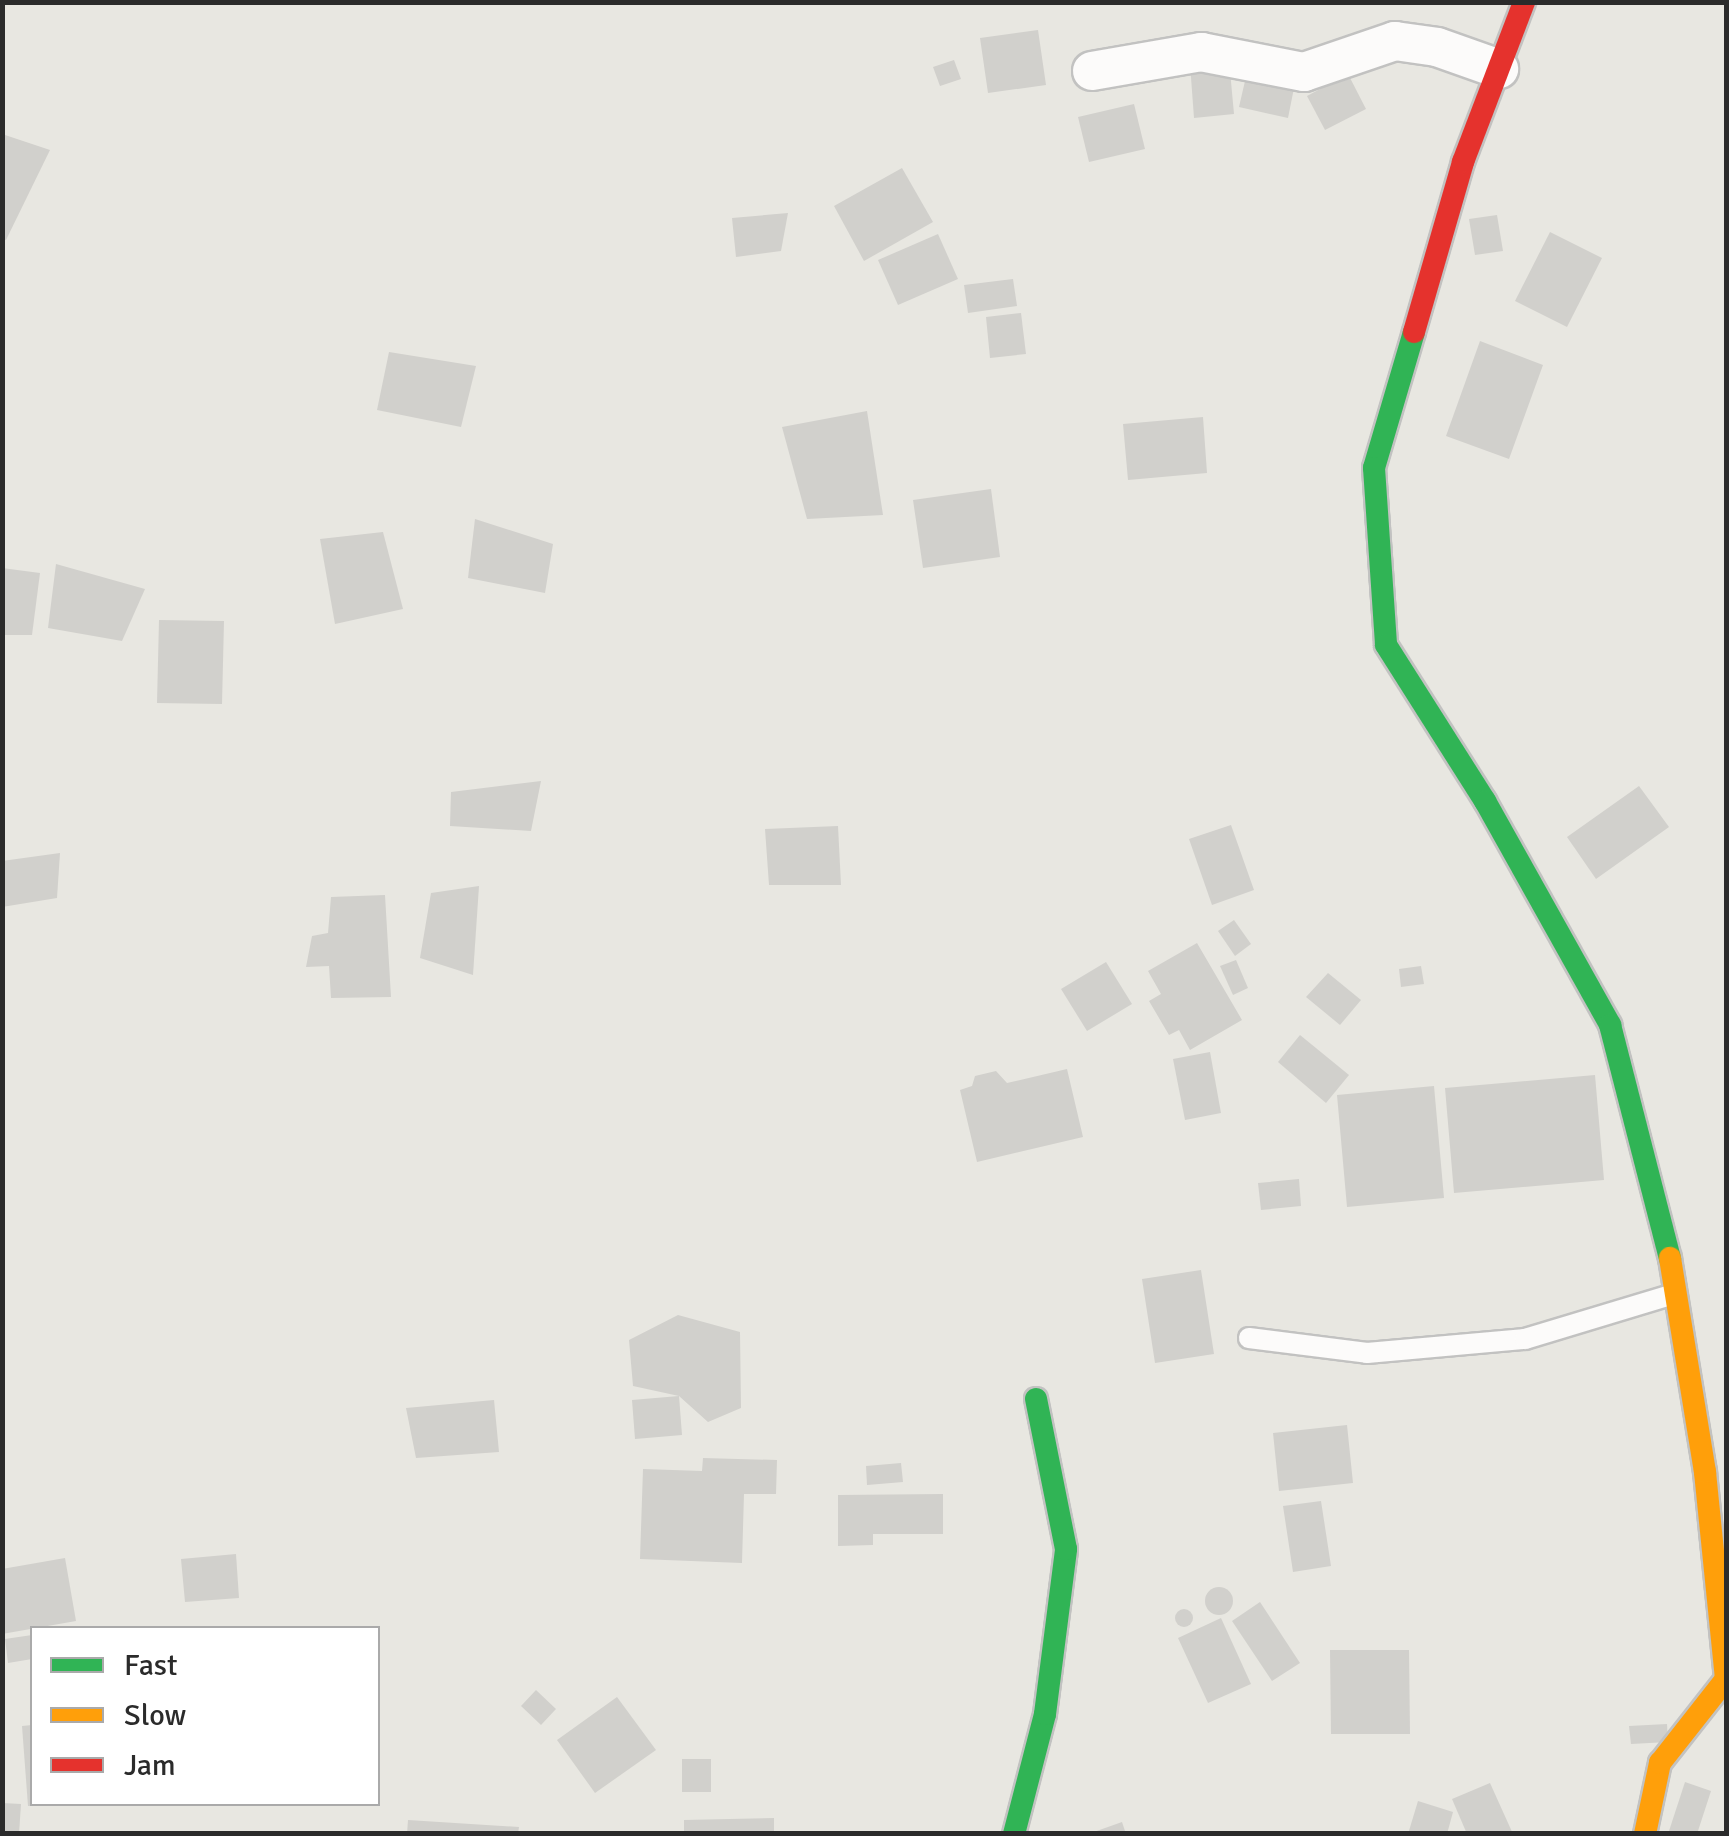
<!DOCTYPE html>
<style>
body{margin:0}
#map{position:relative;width:1729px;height:1836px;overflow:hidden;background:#e8e7e1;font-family:Signika,sans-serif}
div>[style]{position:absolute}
.building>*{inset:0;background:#d1d0cc}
.round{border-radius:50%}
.roads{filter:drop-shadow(2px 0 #c2c2c1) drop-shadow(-2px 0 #c2c2c1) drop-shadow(0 2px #c2c2c1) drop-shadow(0 -2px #c2c2c1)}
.lane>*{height:20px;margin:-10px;padding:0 10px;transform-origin:10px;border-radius:10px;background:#fcfbfa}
.street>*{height:38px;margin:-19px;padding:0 19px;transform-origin:19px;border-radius:19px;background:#fcfbfa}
.fast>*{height:22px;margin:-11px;padding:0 11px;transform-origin:11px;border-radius:11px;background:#30b455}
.slow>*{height:22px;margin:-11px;padding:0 11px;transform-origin:11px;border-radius:11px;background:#ff9f0a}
.jam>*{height:22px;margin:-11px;padding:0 11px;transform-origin:11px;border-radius:11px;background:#e5322d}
span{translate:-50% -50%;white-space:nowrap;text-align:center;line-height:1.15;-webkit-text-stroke:8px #fff;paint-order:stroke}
.frame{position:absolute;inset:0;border:5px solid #2b2b2b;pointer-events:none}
.legend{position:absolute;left:30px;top:1626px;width:350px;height:180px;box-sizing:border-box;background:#fff;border:2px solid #aaa;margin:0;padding:12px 18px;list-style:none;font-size:30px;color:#2b2b2b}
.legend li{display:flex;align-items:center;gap:20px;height:50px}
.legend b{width:50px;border:2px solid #aaa}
</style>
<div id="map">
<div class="building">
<div style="clip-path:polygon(1038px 30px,1046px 85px,988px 93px,980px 38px)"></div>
<div style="clip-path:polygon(954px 60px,961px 79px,940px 86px,933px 67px)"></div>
<div style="clip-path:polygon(1229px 60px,1234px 114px,1194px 118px,1190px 64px)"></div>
<div style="clip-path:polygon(1248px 68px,1296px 78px,1288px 118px,1239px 107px)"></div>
<div style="clip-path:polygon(1348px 74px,1366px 109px,1325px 130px,1307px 96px)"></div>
<div style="clip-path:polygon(1134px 104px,1145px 149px,1089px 162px,1078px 117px)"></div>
<div style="clip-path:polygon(2px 134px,50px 150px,6px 240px,2px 239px)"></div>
<div style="clip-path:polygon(902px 168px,933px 222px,864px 261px,834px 206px)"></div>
<div style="clip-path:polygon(788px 213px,781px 251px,736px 257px,732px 218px)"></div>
<div style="clip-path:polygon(1497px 215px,1503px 251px,1475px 255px,1469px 219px)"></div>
<div style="clip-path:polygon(1550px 232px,1602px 258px,1567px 327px,1515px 301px)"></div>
<div style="clip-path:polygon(938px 234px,958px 279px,898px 305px,878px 260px)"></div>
<div style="clip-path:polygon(1013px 279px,1017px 306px,968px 313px,964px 285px)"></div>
<div style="clip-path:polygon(1021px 313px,1026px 354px,990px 358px,986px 317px)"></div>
<div style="clip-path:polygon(1480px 341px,1543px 365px,1509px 459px,1446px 436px)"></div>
<div style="clip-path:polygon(389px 352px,476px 366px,461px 427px,377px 410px)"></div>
<div style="clip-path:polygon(867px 411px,883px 515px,807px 519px,782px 427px)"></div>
<div style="clip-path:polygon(1203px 417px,1207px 473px,1128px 480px,1123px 424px)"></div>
<div style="clip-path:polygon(991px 489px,1000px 557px,923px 568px,913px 500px)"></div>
<div style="clip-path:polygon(475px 519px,553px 544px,545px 593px,468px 578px)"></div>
<div style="clip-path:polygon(383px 532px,403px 609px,335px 624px,320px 539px)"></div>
<div style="clip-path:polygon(56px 564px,145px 589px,122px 641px,48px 628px)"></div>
<div style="clip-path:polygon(2px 568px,40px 573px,32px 635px,2px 635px)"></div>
<div style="clip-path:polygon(159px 620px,224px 621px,222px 704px,157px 703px)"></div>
<div style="clip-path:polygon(541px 781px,531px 831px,450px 826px,451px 792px)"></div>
<div style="clip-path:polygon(1639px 786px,1669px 827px,1596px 879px,1567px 837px)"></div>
<div style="clip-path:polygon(1231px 825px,1254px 890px,1212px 905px,1189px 839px)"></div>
<div style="clip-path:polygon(838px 826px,841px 885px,769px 885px,765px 829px)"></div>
<div style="clip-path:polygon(60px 853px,57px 898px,2px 907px,2px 861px)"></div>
<div style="clip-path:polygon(479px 886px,473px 975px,420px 958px,431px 893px)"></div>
<div style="clip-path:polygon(385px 895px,391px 997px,331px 998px,329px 966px,306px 967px,312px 936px,328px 933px,331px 897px)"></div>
<div style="clip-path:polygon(1234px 920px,1251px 944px,1235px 956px,1218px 931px)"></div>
<div style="clip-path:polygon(1197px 943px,1242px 1020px,1190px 1050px,1179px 1030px,1169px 1035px,1149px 1001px,1161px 994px,1148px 971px)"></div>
<div style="clip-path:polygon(1236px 960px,1248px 988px,1233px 995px,1220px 966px)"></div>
<div style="clip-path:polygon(1106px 962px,1132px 1004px,1087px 1031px,1061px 989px)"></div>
<div style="clip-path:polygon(1421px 966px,1424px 984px,1401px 987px,1399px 969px)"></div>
<div style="clip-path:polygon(1328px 973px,1361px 1000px,1340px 1025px,1306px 997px)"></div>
<div style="clip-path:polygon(1300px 1035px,1349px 1075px,1326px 1103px,1278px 1062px)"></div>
<div style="clip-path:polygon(1210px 1052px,1221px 1113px,1185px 1120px,1173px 1059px)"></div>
<div style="clip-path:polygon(1067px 1069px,1083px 1137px,977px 1162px,960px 1090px,972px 1086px,975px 1076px,996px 1071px,1007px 1083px)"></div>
<div style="clip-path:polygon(1595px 1075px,1604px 1180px,1454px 1193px,1445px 1088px)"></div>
<div style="clip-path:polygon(1434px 1086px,1444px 1198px,1347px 1207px,1337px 1095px)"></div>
<div style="clip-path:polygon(1299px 1179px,1301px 1206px,1261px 1210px,1258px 1183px)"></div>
<div style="clip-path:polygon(1201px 1270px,1214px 1354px,1155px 1363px,1142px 1279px)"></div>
<div style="clip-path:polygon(678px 1315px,740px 1332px,741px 1408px,708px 1422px,679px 1396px,633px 1386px,629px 1340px)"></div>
<div style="clip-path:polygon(679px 1396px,682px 1435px,635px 1439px,632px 1400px)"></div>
<div style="clip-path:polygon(494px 1400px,499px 1452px,416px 1458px,406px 1408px)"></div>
<div style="clip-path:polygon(1347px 1425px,1353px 1483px,1279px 1491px,1273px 1433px)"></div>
<div style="clip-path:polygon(703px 1458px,777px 1460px,776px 1494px,744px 1494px,742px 1563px,640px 1559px,643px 1469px,702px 1471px)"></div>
<div style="clip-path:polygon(901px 1463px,903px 1482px,867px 1485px,866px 1466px)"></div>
<div style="clip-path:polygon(943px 1494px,943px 1534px,873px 1534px,873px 1545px,838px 1546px,838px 1495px)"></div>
<div style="clip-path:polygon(1321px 1501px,1331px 1566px,1293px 1572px,1283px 1506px)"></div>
<div style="clip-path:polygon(236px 1554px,239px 1598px,185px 1602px,181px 1559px)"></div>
<div style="clip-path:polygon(65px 1558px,76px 1621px,2px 1634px,2px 1569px)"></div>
<div class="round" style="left:1205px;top:1587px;width:28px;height:28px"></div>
<div style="clip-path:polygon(1260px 1602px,1300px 1663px,1272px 1681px,1232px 1621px)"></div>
<div class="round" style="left:1175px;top:1609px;width:18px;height:18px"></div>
<div style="clip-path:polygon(1221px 1618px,1251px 1684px,1208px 1703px,1178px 1638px)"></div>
<div style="clip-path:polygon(32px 1635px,32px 1659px,8px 1663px,5px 1639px)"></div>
<div style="clip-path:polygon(1330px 1650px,1409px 1650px,1410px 1734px,1331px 1734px)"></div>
<div style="clip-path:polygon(536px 1690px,556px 1709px,541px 1725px,521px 1706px)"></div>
<div style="clip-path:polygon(617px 1697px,656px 1750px,595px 1793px,557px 1740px)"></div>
<div style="clip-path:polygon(1667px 1724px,1668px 1742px,1631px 1744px,1629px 1726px)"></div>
<div style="clip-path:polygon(32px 1725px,32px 1806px,28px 1806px,22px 1726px)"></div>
<div style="clip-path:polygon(682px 1759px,711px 1759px,711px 1792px,682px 1792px)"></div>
<div style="clip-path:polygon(1685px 1782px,1711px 1791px,1697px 1834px,1669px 1831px)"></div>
<div style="clip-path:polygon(1490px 1783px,1513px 1834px,1467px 1834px,1452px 1799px)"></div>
<div style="clip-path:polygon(1418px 1801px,1453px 1812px,1447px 1834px,1408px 1834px)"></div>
<div style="clip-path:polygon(2px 1803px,21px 1804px,19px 1834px,2px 1834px)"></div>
<div style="clip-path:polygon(774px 1818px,774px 1834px,684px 1834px,684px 1820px)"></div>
<div style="clip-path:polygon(408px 1820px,519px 1827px,518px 1834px,407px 1834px)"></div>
<div style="clip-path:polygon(1122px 1822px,1126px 1834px,1091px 1834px,1091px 1833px)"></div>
</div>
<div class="roads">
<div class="lane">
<div style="left:1249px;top:1338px;width:119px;rotate:7.2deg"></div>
<div style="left:1367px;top:1353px;width:159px;rotate:-5.1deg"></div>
<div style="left:1525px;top:1339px;width:156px;rotate:-16.8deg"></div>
</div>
<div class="street">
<div style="left:1092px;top:71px;width:111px;rotate:-9.9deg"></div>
<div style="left:1201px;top:52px;width:105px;rotate:11deg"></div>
<div style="left:1304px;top:72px;width:96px;rotate:-18.8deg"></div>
<div style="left:1395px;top:41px;width:42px;rotate:8.1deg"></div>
<div style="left:1437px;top:47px;width:66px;rotate:19.5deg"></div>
</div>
<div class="fast">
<div style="left:1414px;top:332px;width:142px;rotate:106.4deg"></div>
<div style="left:1374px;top:468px;width:177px;rotate:86.1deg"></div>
<div style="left:1386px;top:645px;width:185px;rotate:57.6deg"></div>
<div style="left:1485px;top:801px;width:257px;rotate:60.8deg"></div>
<div style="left:1610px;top:1025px;width:241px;rotate:75.6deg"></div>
<div style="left:1014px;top:1834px;width:124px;rotate:-75.5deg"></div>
<div style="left:1045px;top:1714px;width:166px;rotate:-82.7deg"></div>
<div style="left:1066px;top:1549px;width:153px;rotate:-101.3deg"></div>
</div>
<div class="slow">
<div style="left:1645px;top:1834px;width:73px;rotate:-78.1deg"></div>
<div style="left:1660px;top:1763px;width:107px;rotate:-51.8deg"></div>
<div style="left:1726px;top:1679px;width:208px;rotate:-95.8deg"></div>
<div style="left:1705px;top:1472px;width:217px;rotate:-99.3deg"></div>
</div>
<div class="jam">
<div style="left:1414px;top:332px;width:177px;rotate:-73.9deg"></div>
<div style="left:1463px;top:162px;width:171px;rotate:-69.1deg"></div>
</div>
</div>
<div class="frame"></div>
<ul class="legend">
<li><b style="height:12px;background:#30b455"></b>Fast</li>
<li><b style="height:12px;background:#ff9f0a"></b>Slow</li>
<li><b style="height:12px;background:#e5322d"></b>Jam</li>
</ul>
</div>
